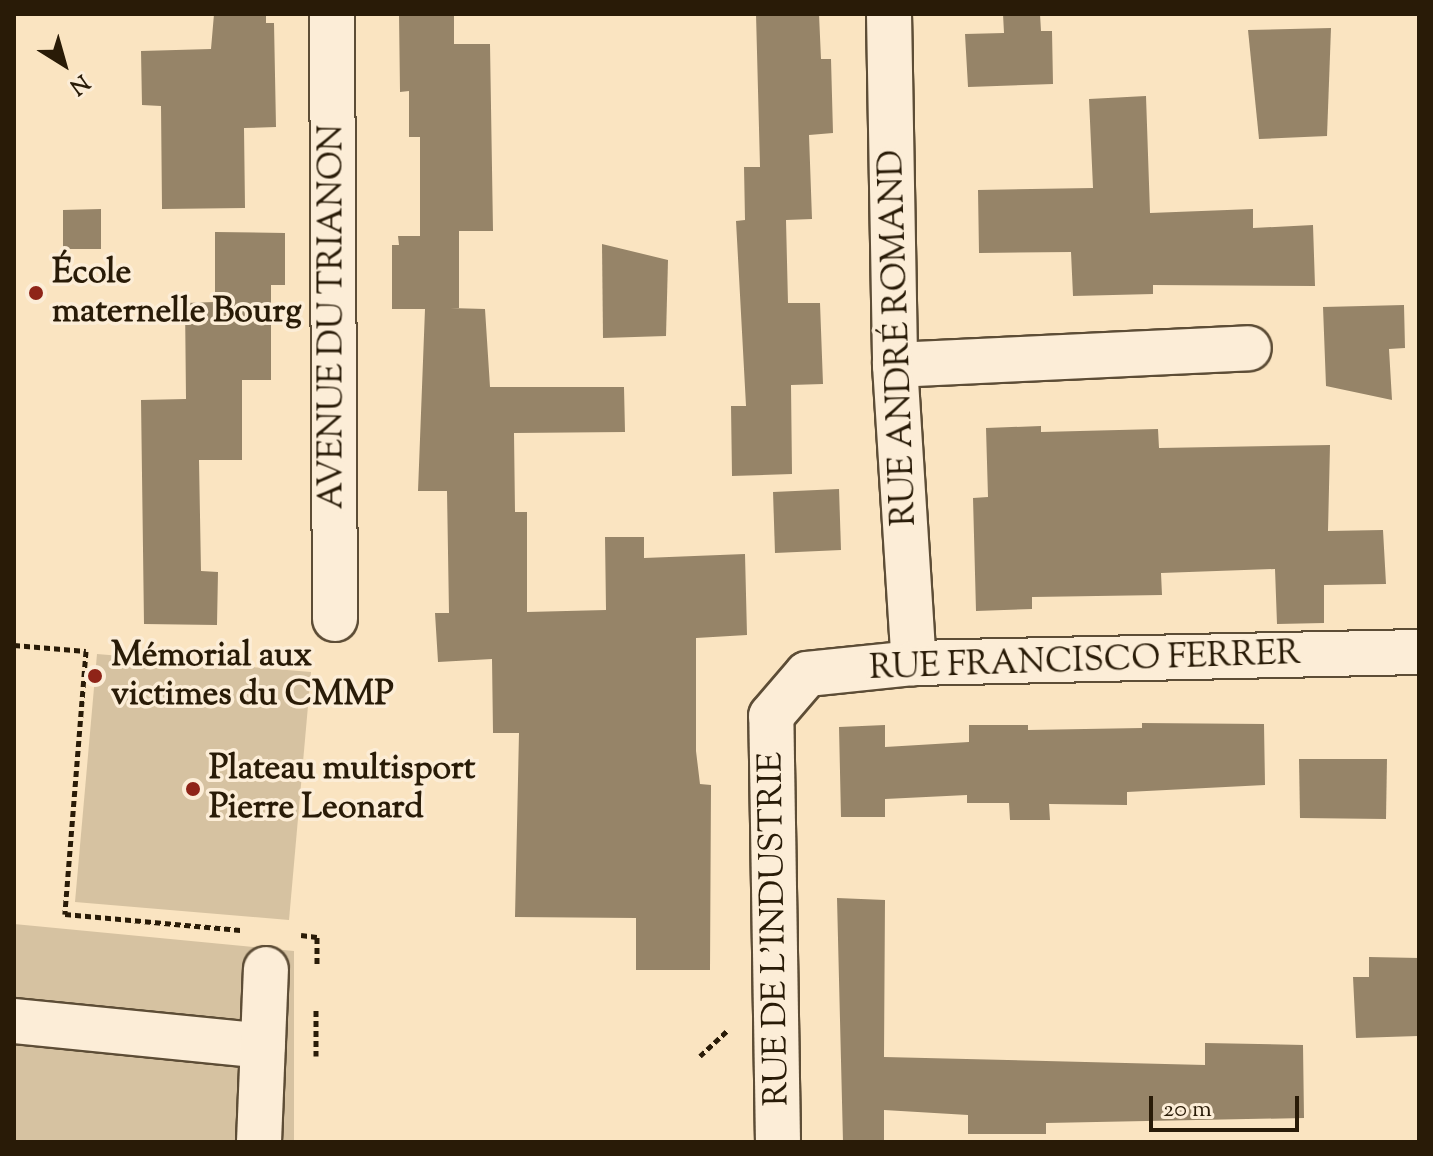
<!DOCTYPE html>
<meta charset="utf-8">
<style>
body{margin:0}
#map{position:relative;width:1433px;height:1156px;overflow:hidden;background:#fae4c1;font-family:"Sorts Mill Goudy",serif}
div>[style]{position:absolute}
.green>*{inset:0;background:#d6c2a1}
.building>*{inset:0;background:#968468}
.path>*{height:5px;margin-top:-2.5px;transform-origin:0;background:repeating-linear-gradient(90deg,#291b07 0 6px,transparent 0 10px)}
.roads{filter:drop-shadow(2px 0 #5d4d36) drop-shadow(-2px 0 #5d4d36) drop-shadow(0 2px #5d4d36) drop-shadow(0 -2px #5d4d36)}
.minor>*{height:44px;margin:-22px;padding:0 22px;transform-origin:22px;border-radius:22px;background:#fcedd7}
.dots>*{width:22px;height:22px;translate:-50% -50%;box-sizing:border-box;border:4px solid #fcedd7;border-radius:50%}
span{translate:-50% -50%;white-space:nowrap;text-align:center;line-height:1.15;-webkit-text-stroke:7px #fcedd7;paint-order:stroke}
.poi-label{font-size:34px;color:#291b07;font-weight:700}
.left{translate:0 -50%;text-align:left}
.street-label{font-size:34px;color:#291b07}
.frame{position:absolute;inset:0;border:16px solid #291b07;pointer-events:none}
.north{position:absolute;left:24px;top:24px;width:80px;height:80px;-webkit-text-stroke:6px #fcedd7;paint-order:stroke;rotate:143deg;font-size:22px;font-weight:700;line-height:32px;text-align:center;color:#291b07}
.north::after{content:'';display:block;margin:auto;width:28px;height:36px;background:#291b07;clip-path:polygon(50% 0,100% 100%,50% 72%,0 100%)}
.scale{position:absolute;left:1149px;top:1096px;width:150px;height:36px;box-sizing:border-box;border:4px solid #291b07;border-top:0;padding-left:10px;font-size:24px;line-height:28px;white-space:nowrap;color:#291b07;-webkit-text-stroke:6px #fcedd7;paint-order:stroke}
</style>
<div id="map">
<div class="green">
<div style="clip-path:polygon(97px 654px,311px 672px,289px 920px,75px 902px)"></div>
<div style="clip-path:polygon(14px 924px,294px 951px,294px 1142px,14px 1142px)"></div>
</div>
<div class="building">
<div style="clip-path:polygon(214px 14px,266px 14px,266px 23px,274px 23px,276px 127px,244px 128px,245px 208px,162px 209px,161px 106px,142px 105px,141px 51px,211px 49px)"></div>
<div style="clip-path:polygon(399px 14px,454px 14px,454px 44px,490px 44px,493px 231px,459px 231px,459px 308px,450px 308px,485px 309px,490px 387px,624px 387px,625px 432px,514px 433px,515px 512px,527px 512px,527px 612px,606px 610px,605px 537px,644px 537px,644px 558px,745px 554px,747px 635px,696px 638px,696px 751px,700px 784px,711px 785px,710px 970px,636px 970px,636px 918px,515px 917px,519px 733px,493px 733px,492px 659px,438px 662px,435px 613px,449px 613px,447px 491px,418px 491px,425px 309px,392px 309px,392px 245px,399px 245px,398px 236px,420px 236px,420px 137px,409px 137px,409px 91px,400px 92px)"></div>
<div style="clip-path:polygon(756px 14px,819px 14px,821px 59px,831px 59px,833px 133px,809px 135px,812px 219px,786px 220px,788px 303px,820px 303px,823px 384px,791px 385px,792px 474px,732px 476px,731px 406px,746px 406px,736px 221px,745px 220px,744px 167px,760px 167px)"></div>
<div style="clip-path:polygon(1003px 14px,1040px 14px,1041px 31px,1052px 31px,1053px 84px,968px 87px,965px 34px,1004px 33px)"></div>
<div style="clip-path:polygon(1331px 28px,1327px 136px,1259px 139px,1248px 30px)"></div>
<div style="clip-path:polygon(1146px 96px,1150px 213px,1253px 209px,1253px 228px,1313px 225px,1315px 286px,1153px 285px,1153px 294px,1073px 296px,1071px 252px,979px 253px,978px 190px,1093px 188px,1089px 99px)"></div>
<div style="clip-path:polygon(101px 209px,101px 249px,63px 249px,63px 210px)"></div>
<div style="clip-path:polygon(215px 232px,285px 233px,285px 285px,271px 285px,271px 380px,242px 380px,242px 460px,199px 460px,201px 571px,218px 572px,217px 625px,144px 624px,141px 400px,186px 399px,185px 303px,215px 302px)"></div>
<div style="clip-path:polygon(602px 244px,668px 260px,666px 336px,603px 338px)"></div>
<div style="clip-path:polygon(1404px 305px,1405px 348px,1389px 349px,1392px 400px,1326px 386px,1323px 307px)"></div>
<div style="clip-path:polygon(1041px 426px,1041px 432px,1158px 429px,1159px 448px,1330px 445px,1328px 531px,1383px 530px,1386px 584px,1324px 585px,1324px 623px,1277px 624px,1275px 569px,1161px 573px,1162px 595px,1032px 597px,1032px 609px,976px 611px,973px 498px,988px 497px,986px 428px)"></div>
<div style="clip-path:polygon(839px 489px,841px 550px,775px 553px,773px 492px)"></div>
<div style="clip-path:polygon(1142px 723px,1264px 724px,1265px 785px,1127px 792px,1127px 805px,1049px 804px,1050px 820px,1010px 820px,1009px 803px,967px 803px,967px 795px,885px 799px,885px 817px,841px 817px,839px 727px,885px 725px,885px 747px,969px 742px,969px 725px,1028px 725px,1028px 730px,1142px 728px)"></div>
<div style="clip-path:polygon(1299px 759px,1387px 759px,1386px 819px,1300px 818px)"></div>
<div style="clip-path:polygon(837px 898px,885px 900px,884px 1057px,1205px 1065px,1205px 1043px,1303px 1045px,1304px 1118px,1046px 1123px,1046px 1134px,968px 1134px,968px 1115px,884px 1110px,884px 1142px,843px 1142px)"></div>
<div style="clip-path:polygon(1369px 957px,1419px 958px,1418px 1036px,1356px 1038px,1353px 977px,1369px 977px)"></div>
</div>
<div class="path">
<div style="left:14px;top:645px;width:72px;rotate:4.8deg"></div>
<div style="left:86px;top:651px;width:264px;rotate:94.6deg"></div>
<div style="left:65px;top:914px;width:176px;rotate:5.2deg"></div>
<div style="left:301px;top:935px;width:16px;rotate:7deg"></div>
<div style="left:317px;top:937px;width:30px;rotate:90deg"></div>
<div style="left:316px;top:1056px;width:47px;rotate:-90deg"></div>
<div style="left:700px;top:1056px;width:38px;rotate:-43deg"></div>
</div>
<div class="roads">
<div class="minor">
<div style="left:332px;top:14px;width:605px;rotate:89.72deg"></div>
<div style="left:889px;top:14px;width:351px;rotate:89deg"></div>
<div style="left:895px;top:365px;width:299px;rotate:86.4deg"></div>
<div style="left:895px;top:365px;width:354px;rotate:-2.7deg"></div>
<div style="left:14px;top:1021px;width:250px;rotate:5.7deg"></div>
<div style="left:259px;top:1142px;width:173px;rotate:-87.7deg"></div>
<div style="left:778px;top:1142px;width:426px;rotate:-90.9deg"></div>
<div style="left:771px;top:716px;width:55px;rotate:-49.4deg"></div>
<div style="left:807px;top:674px;width:108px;rotate:-5.9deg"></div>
<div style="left:914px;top:663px;width:505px;rotate:-1.25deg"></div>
</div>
</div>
<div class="dots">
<div style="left:36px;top:293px;background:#8f2418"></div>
<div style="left:95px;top:676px;background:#8f2418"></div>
<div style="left:193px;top:789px;background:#8f2418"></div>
</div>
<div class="poi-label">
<span class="left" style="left:52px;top:293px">École<br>maternelle Bourg</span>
<span class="left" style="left:111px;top:676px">Mémorial aux<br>victimes du CMMP</span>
<span class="left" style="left:209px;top:789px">Plateau multisport<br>Pierre Leonard</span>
</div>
<div class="street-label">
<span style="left:333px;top:317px;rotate:-90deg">AVENUE DU TRIANON</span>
<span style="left:899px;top:338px;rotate:-92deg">RUE ANDRÉ ROMAND</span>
<span style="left:1085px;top:662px;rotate:-2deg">RUE FRANCISCO FERRER</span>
<span style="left:775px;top:929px;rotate:-91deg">RUE DE L'INDUSTRIE</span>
</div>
<div class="frame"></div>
<div class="north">N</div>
<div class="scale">20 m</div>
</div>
